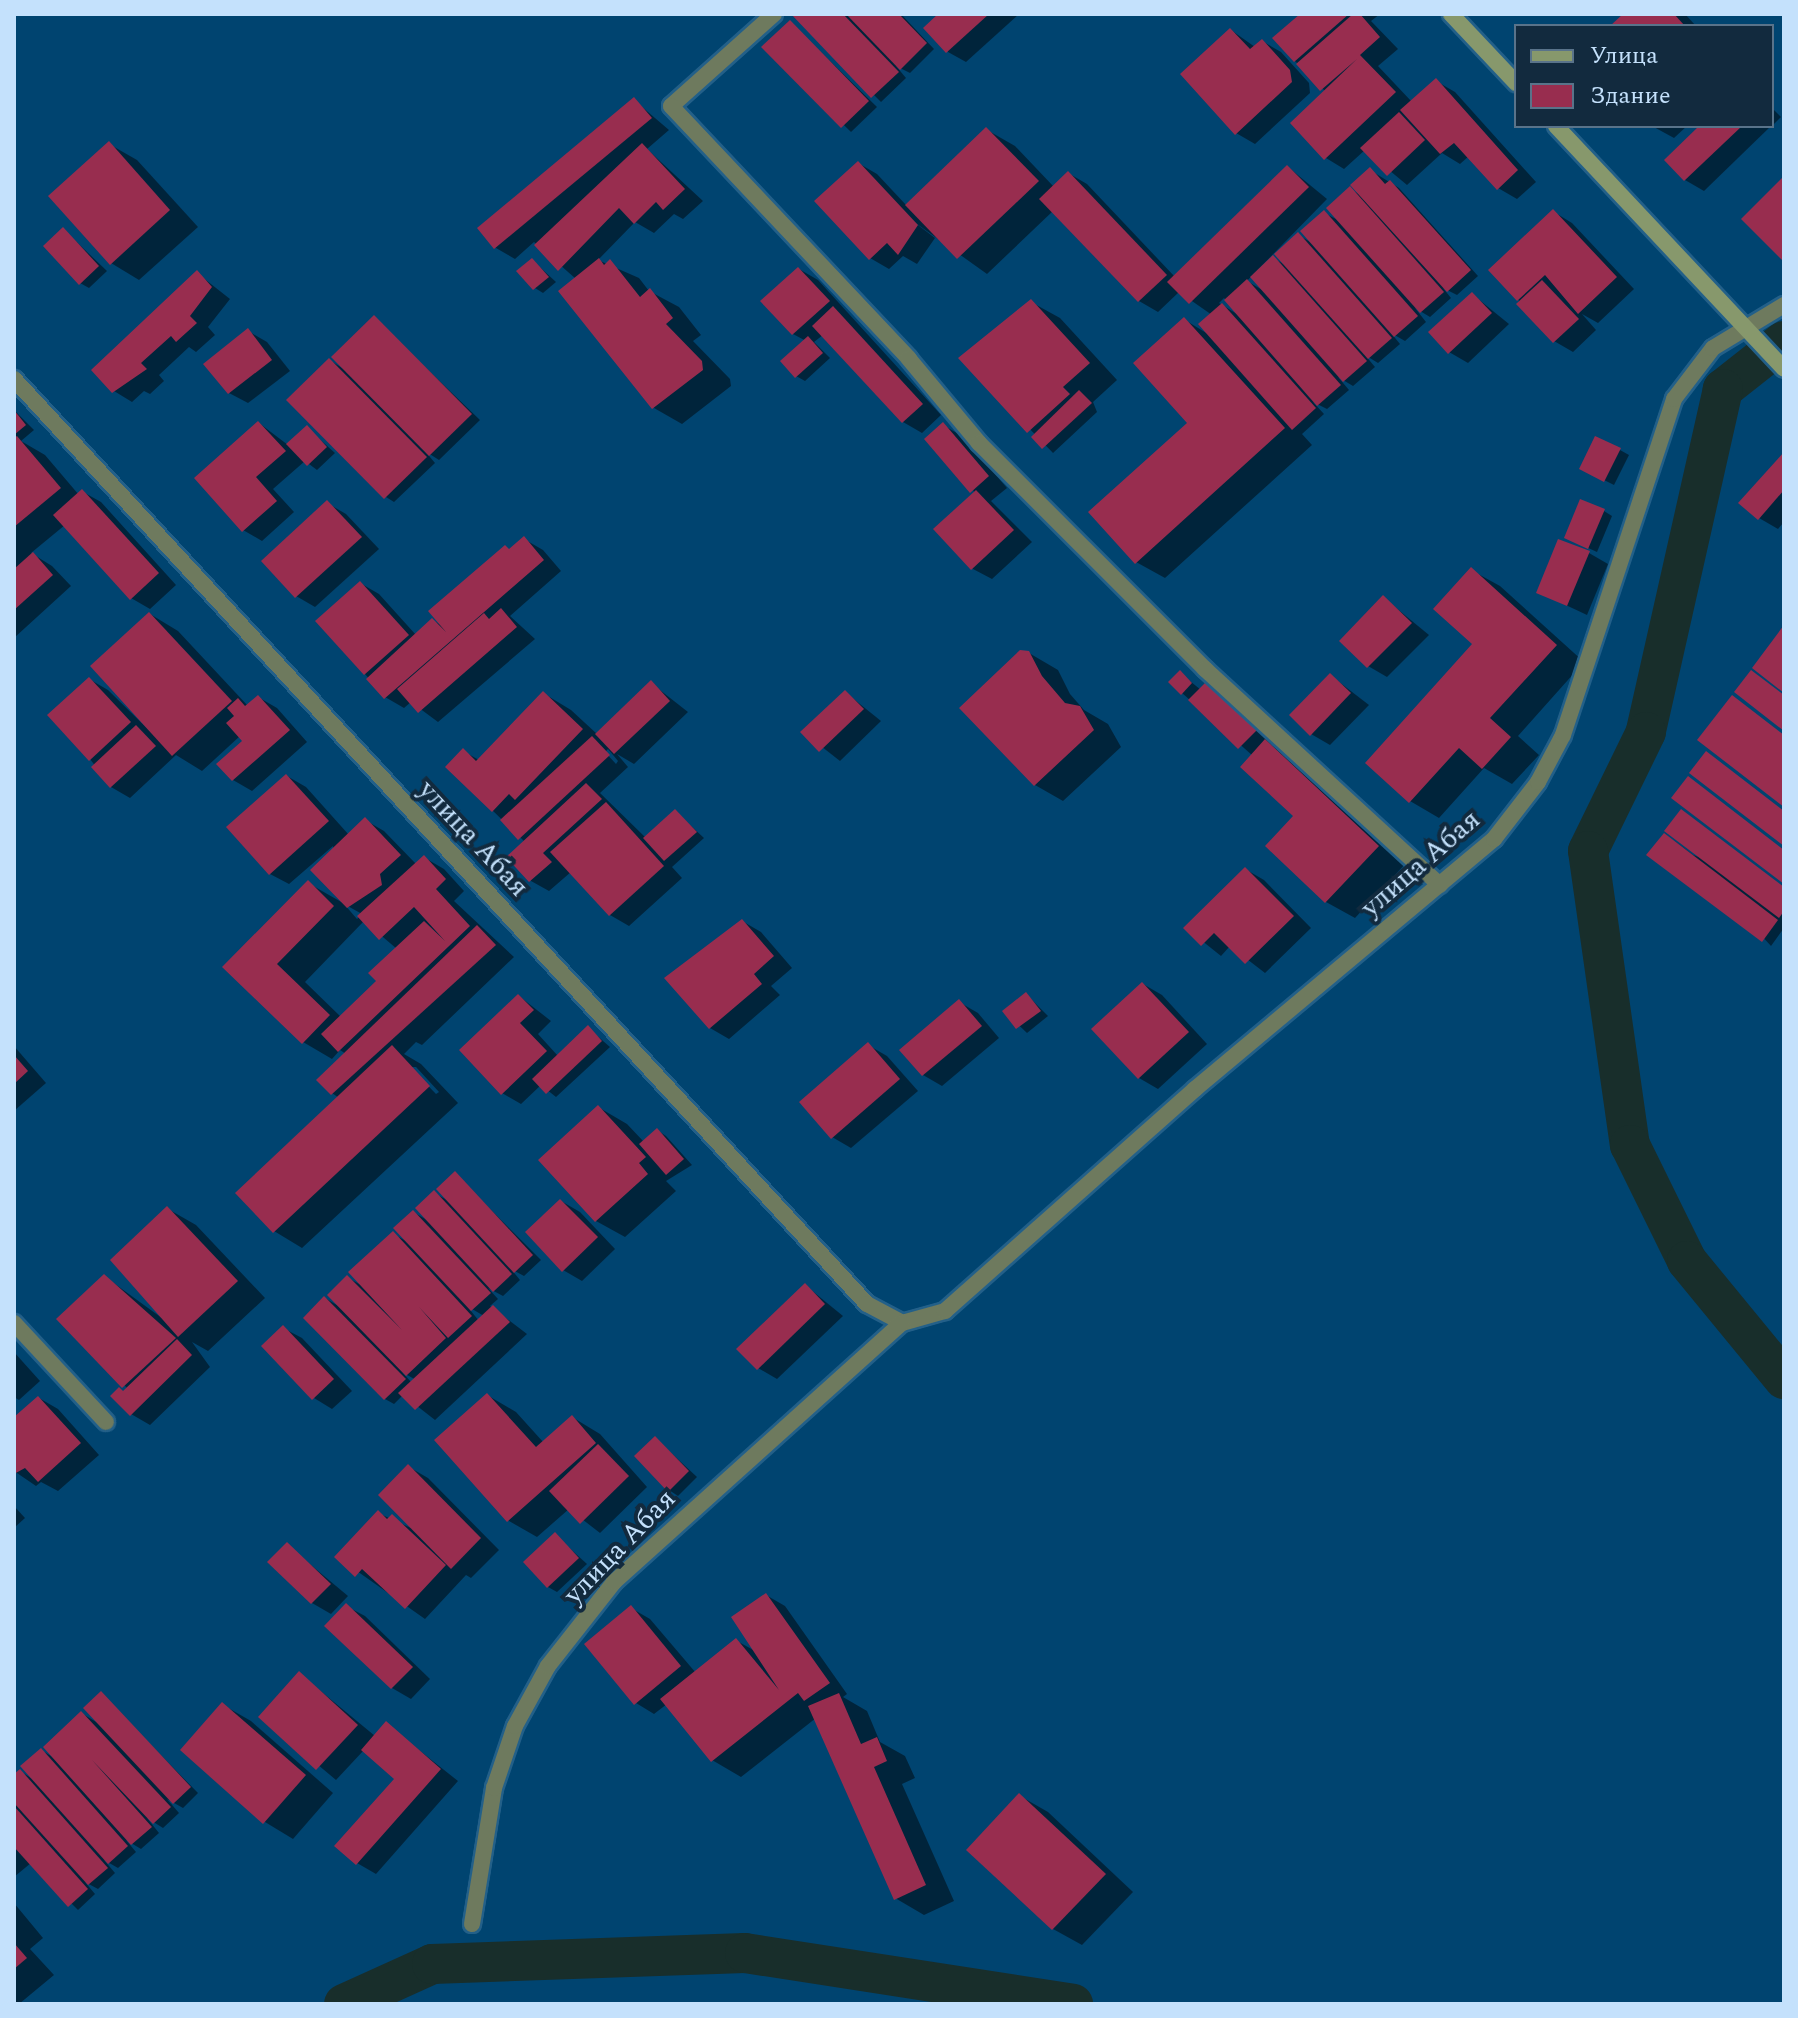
<!DOCTYPE html>
<meta charset="utf-8">
<style>
body{margin:0}
#map{position:relative;width:1798px;height:2018px;overflow:hidden;background:#004470;font-family:Spectral,serif}
div>[style]{position:absolute}
.shadow>*{inset:0;background:#0007}
.canal>*{height:40px;margin:-20px;padding:0 20px;transform-origin:20px;border-radius:20px;background:#182e2b}
.building>*{inset:0;background:#982d4f}
.roads{filter:drop-shadow(2px 0 #236089) drop-shadow(-2px 0 #236089) drop-shadow(0 2px #236089) drop-shadow(0 -2px #236089)}
.minor>*{height:16px;margin:-8px;padding:0 8px;transform-origin:8px;border-radius:8px;background:#6e7a5e}
.secondary>*{height:16px;margin:-8px;padding:0 8px;transform-origin:8px;border-radius:8px;background:#87986c}
span{translate:-50% -50%;white-space:nowrap;text-align:center;line-height:1.15;-webkit-text-stroke:8px #122a3e;paint-order:stroke}
.street-label{font-size:28px;color:#c4e1fc}
.frame{position:absolute;inset:0;border:16px solid #c4e1fc;pointer-events:none}
.legend{position:absolute;left:1514px;top:24px;width:260px;height:104px;box-sizing:border-box;background:#122a3e;border:2px solid #59738a;margin:0;padding:10px 14px;list-style:none;font-size:24px;color:#c4e1fc}
.legend li{display:flex;align-items:center;gap:16px;height:40px}
.legend b{width:40px;border:2px solid #59738a}
</style>
<div id="map">
<div class="shadow">
<div style="clip-path:polygon(901px 14px,934px 49px,910px 73px,896px 66px,906px 78px,881px 102px,794px 15px)"></div>
<div style="clip-path:polygon(941px 14px,1019px 14px,966px 62px,948px 52px)"></div>
<div style="clip-path:polygon(1303px 14px,1380px 14px,1371px 21px,1398px 49px,1378px 66px,1412px 102px,1436px 81px,1455px 92px,1536px 182px,1517px 199px,1498px 188px,1469px 156px,1460px 164px,1442px 153px,1407px 185px,1365px 150px,1344px 169px,1326px 158px,1326px 92px,1295px 61px)"></div>
<div style="clip-path:polygon(1626px 14px,1685px 14px,1696px 26px,1613px 26px)"></div>
<div style="clip-path:polygon(790px 22px,877px 107px,851px 132px,764px 47px)"></div>
<div style="clip-path:polygon(1231px 30px,1255px 47px,1262px 41px,1281px 52px,1309px 83px,1310px 93px,1255px 144px,1236px 133px)"></div>
<div style="clip-path:polygon(634px 100px,669px 130px,647px 149px,703px 201px,683px 219px,674px 214px,654px 233px,635px 222px,598px 260px,639px 278px,649px 291px,679px 307px,701px 335px,693px 341px,730px 379px,731px 386px,682px 424px,654px 408px,576px 279px,534px 242px,515px 259px,496px 248px,479px 228px)"></div>
<div style="clip-path:polygon(1772px 108px,1781px 117px,1772px 126px)"></div>
<div style="clip-path:polygon(1652px 126px,1687px 126px,1674px 138px)"></div>
<div style="clip-path:polygon(1702px 126px,1771px 126px,1704px 191px,1685px 180px)"></div>
<div style="clip-path:polygon(evenodd,987px 130px,1015px 146px,1054px 187px,1068px 173px,1087px 184px,1175px 277px,1288px 167px,1327px 199px,1239px 289px,1247px 281px,1264px 291px,1273px 258px,1287px 266px,1298px 235px,1312px 243px,1324px 213px,1340px 221px,1350px 189px,1362px 196px,1370px 170px,1399px 188px,1478px 276px,1457px 295px,1443px 288px,1451px 298px,1430px 317px,1415px 308px,1426px 322px,1405px 341px,1391px 333px,1400px 344px,1378px 363px,1365px 355px,1375px 367px,1353px 386px,1338px 377px,1349px 390px,1327px 409px,1313px 402px,1324px 414px,1302px 434px,1312px 445px,1165px 578px,1136px 562px,1190px 423px,1185px 320px,1208px 334px,1212px 315px,1179px 292px,1158px 312px,1139px 301px,1053px 211px,987px 274px,910px 219px,935px 238px,917px 264px,903px 256px,889px 269px,870px 258px,858px 163px,877px 174px,907px 206px,987px 130px,1224px 298px,1238px 313px,1237px 314px,1219px 303px,1224px 298px)"></div>
<div style="clip-path:polygon(109px 144px,137px 160px,198px 227px,139px 280px,111px 263px)"></div>
<div style="clip-path:polygon(1554px 212px,1572px 223px,1634px 289px,1598px 323px,1582px 314px,1596px 330px,1573px 352px,1554px 341px,1518px 299px)"></div>
<div style="clip-path:polygon(63px 229px,107px 271px,89px 288px,80px 283px)"></div>
<div style="clip-path:polygon(532px 260px,556px 282px,543px 293px,535px 288px)"></div>
<div style="clip-path:polygon(799px 269px,818px 280px,941px 415px,922px 433px,903px 422px,823px 335px,814px 342px,830px 358px,805px 381px,796px 376px,806px 341px,793px 334px)"></div>
<div style="clip-path:polygon(197px 273px,230px 299px,208px 327px,215px 335px,196px 352px,189px 347px,159px 375px,164px 381px,150px 394px,144px 391px,132px 402px,114px 391px)"></div>
<div style="clip-path:polygon(1472px 294px,1509px 324px,1468px 363px,1449px 352px)"></div>
<div style="clip-path:polygon(1031px 302px,1060px 318px,1117px 380px,1093px 402px,1097px 412px,1053px 453px,961px 358px)"></div>
<div style="clip-path:polygon(374px 318px,480px 420px,439px 460px,425px 451px,435px 463px,394px 502px,386px 497px,329px 360px,344px 369px)"></div>
<div style="clip-path:polygon(248px 331px,267px 342px,290px 371px,248px 403px,229px 393px)"></div>
<div style="clip-path:polygon(14px 410px,34px 430px,21px 441px,45px 455px,79px 495px,83px 492px,101px 502px,176px 585px,150px 609px,131px 598px,65px 525px,31px 553px,52px 566px,71px 586px,14px 638px)"></div>
<div style="clip-path:polygon(259px 423px,288px 445px,307px 428px,335px 453px,317px 470px,305px 461px,273px 489px,294px 512px,262px 541px,243px 530px)"></div>
<div style="clip-path:polygon(943px 425px,962px 436px,1007px 488px,991px 501px,1032px 542px,992px 579px,973px 569px,936px 530px,975px 494px)"></div>
<div style="clip-path:polygon(1620px 450px,1629px 455px,1614px 485px,1590px 473px)"></div>
<div style="clip-path:polygon(1784px 455px,1784px 522px,1778px 529px,1759px 518px)"></div>
<div style="clip-path:polygon(327px 503px,346px 514px,379px 549px,315px 607px,296px 596px)"></div>
<div style="clip-path:polygon(1604px 511px,1612px 516px,1597px 552px,1575px 542px)"></div>
<div style="clip-path:polygon(524px 539px,543px 550px,561px 571px,510px 616px,535px 639px,438px 722px,411px 702px,404px 708px,385px 697px,365px 674px,360px 583px,379px 594px,416px 635px,432px 620px,444px 627px)"></div>
<div style="clip-path:polygon(1589px 553px,1608px 564px,1587px 615px,1538px 592px)"></div>
<div style="clip-path:polygon(1471px 570px,1500px 586px,1584px 662px,1518px 736px,1539px 755px,1512px 784px,1484px 768px,1439px 818px,1410px 801px,1475px 644px)"></div>
<div style="clip-path:polygon(1384px 598px,1429px 635px,1387px 677px,1368px 666px)"></div>
<div style="clip-path:polygon(150px 614px,178px 631px,248px 706px,258px 697px,277px 708px,307px 742px,252px 791px,233px 780px,245px 741px,240px 736px,202px 771px,176px 755px,130px 798px,111px 787px,90px 759px,89px 679px,108px 690px,160px 741px)"></div>
<div style="clip-path:polygon(1029px 653px,1058px 670px,1070px 694px,1084px 710px,1108px 724px,1121px 747px,1063px 801px,1035px 785px)"></div>
<div style="clip-path:polygon(1180px 673px,1201px 690px,1226px 694px,1275px 741px,1271px 745px,1294px 758px,1406px 863px,1355px 918px,1326px 902px,1268px 846px,1296px 816px,1253px 756px,1182px 693px)"></div>
<div style="clip-path:polygon(1330px 675px,1369px 705px,1330px 745px,1311px 734px)"></div>
<div style="clip-path:polygon(evenodd,651px 683px,688px 712px,634px 764px,617px 754px,628px 767px,600px 793px,646px 838px,675px 811px,704px 838px,672px 867px,682px 878px,629px 926px,610px 915px,571px 872px,549px 891px,531px 881px,525px 842px,448px 767px,463px 751px,479px 760px,543px 693px,571px 710px,597px 734px,651px 683px,608px 749px,618px 761px,616px 764px,605px 752px,608px 749px)"></div>
<div style="clip-path:polygon(845px 692px,881px 721px,840px 761px,803px 732px)"></div>
<div style="clip-path:polygon(evenodd,287px 776px,306px 787px,349px 835px,365px 820px,384px 831px,417px 865px,425px 858px,444px 869px,464px 891px,454px 901px,514px 957px,422px 1045px,416px 1042px,404px 1054px,421px 1064px,458px 1103px,302px 1248px,274px 1231px,339px 1098px,332px 1093px,346px 1054px,340px 1050px,332px 1059px,303px 1042px,225px 967px,308px 883px,343px 903px,333px 846px,289px 884px,270px 874px,287px 776px,344px 904px,362px 914px,357px 919px,344px 904px,287px 776px,364px 921px,397px 949px,379px 981px,341px 1017px,305px 982px,364px 921px,287px 776px,410px 1067px,416px 1067px,439px 1092px,436px 1094px,410px 1067px)"></div>
<div style="clip-path:polygon(1673px 840px,1693px 855px,1784px 888px,1784px 928px,1771px 946px)"></div>
<div style="clip-path:polygon(1245px 869px,1264px 880px,1311px 928px,1265px 973px,1230px 946px,1221px 956px,1186px 928px)"></div>
<div style="clip-path:polygon(742px 921px,761px 932px,792px 968px,771px 986px,780px 995px,729px 1039px,710px 1028px)"></div>
<div style="clip-path:polygon(1143px 984px,1162px 995px,1207px 1044px,1158px 1089px,1139px 1078px)"></div>
<div style="clip-path:polygon(1026px 994px,1048px 1016px,1027px 1033px,1005px 1012px)"></div>
<div style="clip-path:polygon(519px 996px,551px 1021px,538px 1034px,558px 1056px,588px 1028px,610px 1047px,556px 1097px,541px 1085px,521px 1104px,502px 1093px)"></div>
<div style="clip-path:polygon(959px 1002px,978px 1013px,999px 1038px,942px 1086px,923px 1075px)"></div>
<div style="clip-path:polygon(868px 1045px,887px 1056px,918px 1091px,851px 1148px,832px 1137px)"></div>
<div style="clip-path:polygon(14px 1046px,46px 1083px,14px 1111px)"></div>
<div style="clip-path:polygon(598px 1107px,627px 1124px,644px 1142px,657px 1130px,666px 1136px,692px 1165px,666px 1181px,676px 1191px,625px 1237px,596px 1221px)"></div>
<div style="clip-path:polygon(evenodd,455px 1174px,541px 1260px,524px 1276px,511px 1269px,520px 1280px,503px 1296px,488px 1288px,498px 1299px,490px 1306px,527px 1334px,435px 1420px,403px 1395px,394px 1404px,385px 1399px,306px 1318px,325px 1298px,340px 1307px,348px 1278px,363px 1286px,393px 1234px,408px 1242px,413px 1212px,427px 1220px,434px 1193px,447px 1200px,455px 1174px,467px 1306px,484px 1316px,479px 1321px,467px 1306px,455px 1174px,402px 1372px,416px 1380px,412px 1383px,402px 1372px)"></div>
<div style="clip-path:polygon(561px 1201px,580px 1212px,615px 1249px,582px 1281px,563px 1270px)"></div>
<div style="clip-path:polygon(168px 1209px,196px 1225px,265px 1298px,208px 1351px,192px 1342px,210px 1367px,150px 1425px,131px 1414px,128px 1389px,59px 1319px,104px 1276px,166px 1321px)"></div>
<div style="clip-path:polygon(805px 1285px,843px 1316px,777px 1379px,758px 1368px)"></div>
<div style="clip-path:polygon(283px 1328px,302px 1338px,352px 1391px,332px 1409px,314px 1398px)"></div>
<div style="clip-path:polygon(14px 1352px,40px 1381px,19px 1400px,14px 1397px)"></div>
<div style="clip-path:polygon(487px 1395px,516px 1412px,544px 1443px,572px 1417px,600px 1434px,647px 1487px,600px 1533px,569px 1509px,537px 1537px,509px 1521px,437px 1441px)"></div>
<div style="clip-path:polygon(39px 1398px,58px 1409px,99px 1455px,58px 1491px,41px 1482px,36px 1486px,14px 1471px,14px 1420px)"></div>
<div style="clip-path:polygon(655px 1438px,697px 1477px,678px 1496px,669px 1490px)"></div>
<div style="clip-path:polygon(409px 1467px,428px 1478px,499px 1550px,471px 1578px,466px 1575px,425px 1619px,337px 1557px,378px 1513px,411px 1528px)"></div>
<div style="clip-path:polygon(14px 1506px,25px 1518px,14px 1528px)"></div>
<div style="clip-path:polygon(555px 1535px,587px 1564px,557px 1592px,548px 1587px)"></div>
<div style="clip-path:polygon(287px 1545px,348px 1596px,331px 1614px,312px 1603px)"></div>
<div style="clip-path:polygon(766px 1595px,785px 1606px,847px 1694px,843px 1697px,867px 1711px,880px 1742px,905px 1756px,915px 1778px,902px 1784px,954px 1901px,924px 1915px,895px 1898px,816px 1718px,741px 1777px,712px 1760px,667px 1704px,654px 1714px,636px 1703px,631px 1608px,650px 1619px,696px 1673px,737px 1641px,757px 1652px)"></div>
<div style="clip-path:polygon(346px 1606px,365px 1616px,430px 1679px,411px 1699px,392px 1688px,327px 1625px)"></div>
<div style="clip-path:polygon(300px 1674px,375px 1736px,386px 1724px,458px 1781px,376px 1874px,357px 1863px,397px 1778px,364px 1750px,336px 1780px,261px 1717px)"></div>
<div style="clip-path:polygon(101px 1694px,198px 1793px,183px 1808px,167px 1799px,179px 1813px,163px 1828px,147px 1818px,159px 1833px,141px 1849px,126px 1840px,136px 1852px,118px 1868px,104px 1860px,115px 1873px,98px 1889px,85px 1882px,95px 1894px,78px 1910px,31px 1863px,14px 1877px,14px 1777px,20px 1771px,34px 1780px,41px 1750px,56px 1759px,81px 1713px,98px 1723px)"></div>
<div style="clip-path:polygon(223px 1705px,251px 1721px,333px 1793px,293px 1839px,265px 1822px)"></div>
<div style="clip-path:polygon(1020px 1796px,1048px 1812px,1133px 1892px,1082px 1945px,1053px 1929px,969px 1849px)"></div>
<div style="clip-path:polygon(14px 1903px,43px 1938px,30px 1949px,54px 1975px,19px 2004px,14px 2004px)"></div>
</div>
<div class="canal">
<div style="left:1784px;top:341px;width:78px;rotate:141.8deg"></div>
<div style="left:1723px;top:389px;width:352px;rotate:102.7deg"></div>
<div style="left:1646px;top:732px;width:132px;rotate:116deg"></div>
<div style="left:1588px;top:851px;width:297px;rotate:81.9deg"></div>
<div style="left:1630px;top:1145px;width:129px;rotate:63.8deg"></div>
<div style="left:1687px;top:1261px;width:153px;rotate:50.6deg"></div>
<div style="left:344px;top:2004px;width:97px;rotate:-24.4deg"></div>
<div style="left:432px;top:1964px;width:313px;rotate:-2deg"></div>
<div style="left:745px;top:1953px;width:332px;rotate:8.8deg"></div>
</div>
<div class="building">
<div style="clip-path:polygon(791px 14px,843px 14px,899px 72px,871px 98px)"></div>
<div style="clip-path:polygon(846px 14px,899px 14px,927px 43px,900px 70px)"></div>
<div style="clip-path:polygon(938px 14px,989px 14px,946px 53px,923px 28px)"></div>
<div style="clip-path:polygon(1300px 14px,1349px 14px,1294px 62px,1272px 38px)"></div>
<div style="clip-path:polygon(1353px 14px,1360px 14px,1380px 37px,1360px 55px,1396px 92px,1324px 160px,1290px 123px,1357px 59px,1320px 91px,1296px 64px)"></div>
<div style="clip-path:polygon(1623px 14px,1674px 14px,1685px 26px,1610px 26px)"></div>
<div style="clip-path:polygon(790px 20px,869px 101px,841px 128px,761px 47px)"></div>
<div style="clip-path:polygon(1230px 28px,1250px 49px,1262px 39px,1290px 70px,1292px 82px,1235px 135px,1180px 74px)"></div>
<div style="clip-path:polygon(1436px 78px,1518px 170px,1497px 190px,1454px 143px,1440px 154px,1400px 110px)"></div>
<div style="clip-path:polygon(634px 97px,652px 118px,494px 249px,477px 228px)"></div>
<div style="clip-path:polygon(1399px 112px,1425px 140px,1387px 176px,1360px 148px)"></div>
<div style="clip-path:polygon(1699px 126px,1742px 126px,1684px 181px,1664px 160px)"></div>
<div style="clip-path:polygon(986px 127px,1039px 181px,957px 259px,905px 205px)"></div>
<div style="clip-path:polygon(109px 141px,170px 210px,110px 265px,48px 196px)"></div>
<div style="clip-path:polygon(642px 143px,685px 189px,663px 210px,656px 202px,634px 224px,619px 208px,558px 271px,534px 245px)"></div>
<div style="clip-path:polygon(858px 161px,918px 225px,898px 255px,887px 243px,869px 260px,814px 201px)"></div>
<div style="clip-path:polygon(1287px 165px,1309px 187px,1189px 304px,1167px 282px)"></div>
<div style="clip-path:polygon(1370px 167px,1385px 184px,1390px 180px,1471px 270px,1447px 292px,1350px 185px)"></div>
<div style="clip-path:polygon(1068px 171px,1167px 275px,1138px 302px,1039px 199px)"></div>
<div style="clip-path:polygon(1784px 176px,1784px 262px,1741px 219px)"></div>
<div style="clip-path:polygon(1350px 186px,1444px 292px,1420px 313px,1326px 208px)"></div>
<div style="clip-path:polygon(1553px 209px,1617px 277px,1578px 314px,1545px 275px,1517px 301px,1488px 270px)"></div>
<div style="clip-path:polygon(1324px 210px,1418px 316px,1394px 337px,1300px 231px)"></div>
<div style="clip-path:polygon(63px 227px,99px 266px,79px 285px,43px 246px)"></div>
<div style="clip-path:polygon(1298px 232px,1392px 338px,1368px 359px,1274px 254px)"></div>
<div style="clip-path:polygon(1273px 255px,1367px 361px,1343px 382px,1250px 277px)"></div>
<div style="clip-path:polygon(532px 258px,549px 277px,533px 290px,516px 271px)"></div>
<div style="clip-path:polygon(599px 258px,604px 265px,610px 259px,640px 297px,650px 288px,673px 318px,666px 324px,702px 361px,703px 370px,652px 409px,558px 291px)"></div>
<div style="clip-path:polygon(798px 267px,830px 301px,792px 335px,760px 301px)"></div>
<div style="clip-path:polygon(197px 270px,212px 287px,190px 316px,197px 323px,176px 342px,171px 336px,141px 363px,147px 369px,112px 393px,91px 370px)"></div>
<div style="clip-path:polygon(1247px 279px,1341px 385px,1317px 406px,1224px 300px)"></div>
<div style="clip-path:polygon(1542px 280px,1579px 319px,1553px 343px,1516px 304px)"></div>
<div style="clip-path:polygon(1472px 292px,1492px 313px,1448px 354px,1428px 332px)"></div>
<div style="clip-path:polygon(1031px 299px,1090px 363px,1063px 387px,1070px 394px,1027px 433px,958px 358px)"></div>
<div style="clip-path:polygon(1222px 303px,1316px 408px,1292px 430px,1198px 324px)"></div>
<div style="clip-path:polygon(833px 306px,923px 404px,902px 423px,812px 326px)"></div>
<div style="clip-path:polygon(374px 315px,472px 414px,429px 456px,331px 357px)"></div>
<div style="clip-path:polygon(1184px 317px,1285px 428px,1135px 564px,1088px 512px,1187px 423px,1133px 363px)"></div>
<div style="clip-path:polygon(248px 328px,272px 360px,228px 394px,203px 364px)"></div>
<div style="clip-path:polygon(808px 336px,823px 353px,795px 378px,780px 361px)"></div>
<div style="clip-path:polygon(329px 358px,427px 457px,384px 499px,286px 400px)"></div>
<div style="clip-path:polygon(1079px 390px,1092px 403px,1042px 449px,1031px 437px)"></div>
<div style="clip-path:polygon(14px 410px,26px 425px,14px 435px)"></div>
<div style="clip-path:polygon(258px 421px,286px 451px,256px 477px,277px 501px,242px 532px,194px 478px)"></div>
<div style="clip-path:polygon(943px 422px,989px 476px,970px 493px,924px 439px)"></div>
<div style="clip-path:polygon(307px 425px,327px 447px,307px 466px,286px 444px)"></div>
<div style="clip-path:polygon(17px 436px,61px 488px,14px 527px,14px 438px)"></div>
<div style="clip-path:polygon(1595px 436px,1621px 448px,1604px 482px,1579px 469px)"></div>
<div style="clip-path:polygon(1784px 452px,1784px 490px,1758px 520px,1738px 503px)"></div>
<div style="clip-path:polygon(82px 489px,159px 573px,130px 600px,53px 515px)"></div>
<div style="clip-path:polygon(976px 490px,1014px 530px,971px 570px,933px 529px)"></div>
<div style="clip-path:polygon(1580px 499px,1605px 509px,1588px 549px,1564px 538px)"></div>
<div style="clip-path:polygon(327px 500px,362px 537px,295px 598px,261px 561px)"></div>
<div style="clip-path:polygon(524px 536px,544px 560px,384px 699px,366px 679px,432px 618px,446px 632px,428px 611px,505px 545px,509px 549px)"></div>
<div style="clip-path:polygon(1558px 539px,1590px 551px,1567px 606px,1536px 593px)"></div>
<div style="clip-path:polygon(33px 552px,53px 575px,14px 610px,14px 569px)"></div>
<div style="clip-path:polygon(1471px 567px,1557px 645px,1490px 718px,1511px 737px,1482px 769px,1459px 748px,1409px 803px,1365px 763px,1472px 644px,1433px 609px)"></div>
<div style="clip-path:polygon(360px 581px,409px 635px,364px 675px,315px 621px)"></div>
<div style="clip-path:polygon(1383px 595px,1412px 623px,1367px 668px,1339px 641px)"></div>
<div style="clip-path:polygon(501px 608px,517px 627px,418px 713px,397px 689px,484px 613px,489px 619px)"></div>
<div style="clip-path:polygon(149px 612px,232px 701px,172px 756px,90px 666px)"></div>
<div style="clip-path:polygon(1784px 625px,1784px 693px,1752px 668px)"></div>
<div style="clip-path:polygon(1020px 650px,1029px 651px,1042px 676px,1065px 703px,1080px 706px,1094px 730px,1034px 786px,959px 708px)"></div>
<div style="clip-path:polygon(1180px 670px,1192px 683px,1181px 695px,1168px 682px)"></div>
<div style="clip-path:polygon(1751px 670px,1784px 695px,1784px 731px,1734px 692px)"></div>
<div style="clip-path:polygon(1330px 673px,1351px 693px,1310px 736px,1289px 715px)"></div>
<div style="clip-path:polygon(89px 677px,131px 722px,89px 761px,47px 715px)"></div>
<div style="clip-path:polygon(651px 680px,670px 701px,614px 754px,595px 734px)"></div>
<div style="clip-path:polygon(1207px 681px,1258px 729px,1238px 749px,1188px 700px)"></div>
<div style="clip-path:polygon(845px 690px,864px 709px,819px 752px,800px 732px)"></div>
<div style="clip-path:polygon(543px 691px,583px 729px,515px 800px,509px 794px,492px 812px,445px 767px,463px 748px,476px 761px)"></div>
<div style="clip-path:polygon(258px 695px,290px 730px,232px 781px,216px 764px,242px 741px,226px 723px,234px 716px,227px 708px,238px 698px,245px 706px)"></div>
<div style="clip-path:polygon(1732px 695px,1784px 735px,1784px 807px,1697px 740px)"></div>
<div style="clip-path:polygon(136px 725px,156px 746px,110px 788px,91px 767px)"></div>
<div style="clip-path:polygon(592px 736px,610px 755px,518px 840px,500px 820px)"></div>
<div style="clip-path:polygon(1265px 739px,1379px 846px,1325px 903px,1265px 846px,1293px 816px,1240px 767px)"></div>
<div style="clip-path:polygon(1706px 751px,1784px 811px,1784px 846px,1689px 773px)"></div>
<div style="clip-path:polygon(286px 774px,329px 821px,269px 875px,226px 827px)"></div>
<div style="clip-path:polygon(1688px 776px,1784px 850px,1784px 884px,1671px 798px)"></div>
<div style="clip-path:polygon(586px 783px,602px 799px,543px 853px,552px 862px,529px 882px,506px 857px)"></div>
<div style="clip-path:polygon(606px 802px,664px 866px,609px 916px,550px 852px)"></div>
<div style="clip-path:polygon(675px 809px,697px 832px,664px 861px,643px 838px)"></div>
<div style="clip-path:polygon(1681px 809px,1784px 887px,1784px 911px,1779px 918px,1664px 831px)"></div>
<div style="clip-path:polygon(365px 817px,401px 855px,380px 874px,382px 885px,347px 908px,310px 870px)"></div>
<div style="clip-path:polygon(1664px 833px,1778px 920px,1762px 942px,1646px 855px)"></div>
<div style="clip-path:polygon(424px 855px,446px 879px,436px 889px,470px 926px,338px 1052px,321px 1034px,376px 981px,368px 973px,424px 921px,445px 941px,414px 907px,379px 940px,357px 916px)"></div>
<div style="clip-path:polygon(1245px 867px,1294px 916px,1245px 964px,1214px 933px,1201px 946px,1183px 928px)"></div>
<div style="clip-path:polygon(308px 880px,334px 906px,277px 964px,330px 1015px,302px 1044px,222px 967px)"></div>
<div style="clip-path:polygon(742px 919px,774px 956px,754px 974px,762px 984px,709px 1029px,664px 978px)"></div>
<div style="clip-path:polygon(477px 925px,496px 945px,331px 1095px,316px 1080px)"></div>
<div style="clip-path:polygon(1142px 982px,1189px 1032px,1138px 1079px,1091px 1029px)"></div>
<div style="clip-path:polygon(1026px 992px,1041px 1011px,1016px 1029px,1002px 1011px)"></div>
<div style="clip-path:polygon(518px 994px,534px 1010px,520px 1023px,547px 1051px,501px 1095px,459px 1050px)"></div>
<div style="clip-path:polygon(959px 999px,982px 1026px,922px 1076px,899px 1050px)"></div>
<div style="clip-path:polygon(588px 1025px,602px 1041px,546px 1094px,532px 1079px)"></div>
<div style="clip-path:polygon(868px 1042px,900px 1079px,831px 1139px,799px 1102px)"></div>
<div style="clip-path:polygon(392px 1045px,430px 1086px,273px 1233px,235px 1193px)"></div>
<div style="clip-path:polygon(14px 1055px,28px 1071px,14px 1084px)"></div>
<div style="clip-path:polygon(598px 1105px,646px 1157px,639px 1163px,648px 1174px,595px 1222px,538px 1160px)"></div>
<div style="clip-path:polygon(657px 1128px,684px 1159px,666px 1175px,639px 1144px)"></div>
<div style="clip-path:polygon(455px 1171px,533px 1255px,514px 1273px,436px 1189px)"></div>
<div style="clip-path:polygon(434px 1190px,512px 1274px,493px 1292px,415px 1208px)"></div>
<div style="clip-path:polygon(560px 1199px,598px 1237px,562px 1272px,525px 1232px)"></div>
<div style="clip-path:polygon(167px 1206px,238px 1281px,178px 1337px,110px 1260px)"></div>
<div style="clip-path:polygon(413px 1210px,491px 1293px,471px 1311px,393px 1228px)"></div>
<div style="clip-path:polygon(393px 1231px,472px 1316px,448px 1338px,419px 1307px,446px 1338px,406px 1376px,327px 1295px,347px 1275px,402px 1330px,348px 1272px)"></div>
<div style="clip-path:polygon(104px 1274px,176px 1338px,122px 1388px,56px 1319px)"></div>
<div style="clip-path:polygon(805px 1283px,825px 1304px,757px 1370px,736px 1349px)"></div>
<div style="clip-path:polygon(324px 1296px,406px 1379px,384px 1400px,303px 1318px)"></div>
<div style="clip-path:polygon(493px 1305px,510px 1322px,415px 1410px,398px 1393px)"></div>
<div style="clip-path:polygon(283px 1325px,334px 1379px,312px 1400px,261px 1346px)"></div>
<div style="clip-path:polygon(177px 1339px,192px 1355px,130px 1416px,110px 1396px,119px 1387px,123px 1391px)"></div>
<div style="clip-path:polygon(487px 1393px,536px 1447px,572px 1415px,596px 1443px,507px 1522px,434px 1440px)"></div>
<div style="clip-path:polygon(38px 1396px,81px 1443px,38px 1482px,25px 1468px,14px 1474px,14px 1417px)"></div>
<div style="clip-path:polygon(655px 1436px,689px 1471px,668px 1492px,634px 1456px)"></div>
<div style="clip-path:polygon(598px 1444px,629px 1476px,580px 1524px,549px 1491px)"></div>
<div style="clip-path:polygon(408px 1464px,481px 1538px,451px 1569px,378px 1495px)"></div>
<div style="clip-path:polygon(378px 1510px,387px 1519px,392px 1514px,446px 1565px,405px 1609px,362px 1569px,355px 1577px,334px 1557px)"></div>
<div style="clip-path:polygon(555px 1532px,579px 1558px,547px 1588px,523px 1562px)"></div>
<div style="clip-path:polygon(287px 1542px,331px 1584px,311px 1604px,267px 1562px)"></div>
<div style="clip-path:polygon(766px 1593px,830px 1683px,804px 1701px,798px 1693px,711px 1762px,660px 1699px,736px 1638px,779px 1690px,731px 1617px)"></div>
<div style="clip-path:polygon(346px 1603px,413px 1667px,391px 1689px,324px 1626px)"></div>
<div style="clip-path:polygon(631px 1605px,681px 1666px,634px 1705px,584px 1644px)"></div>
<div style="clip-path:polygon(299px 1671px,358px 1725px,316px 1770px,258px 1717px)"></div>
<div style="clip-path:polygon(101px 1691px,191px 1787px,173px 1804px,83px 1708px)"></div>
<div style="clip-path:polygon(839px 1693px,861px 1744px,877px 1737px,887px 1761px,874px 1767px,926px 1885px,894px 1900px,808px 1706px)"></div>
<div style="clip-path:polygon(222px 1702px,306px 1775px,263px 1824px,180px 1750px)"></div>
<div style="clip-path:polygon(81px 1711px,171px 1807px,153px 1824px,92px 1760px,152px 1827px,131px 1845px,43px 1747px)"></div>
<div style="clip-path:polygon(386px 1721px,441px 1769px,356px 1865px,334px 1846px,394px 1779px,361px 1750px)"></div>
<div style="clip-path:polygon(41px 1748px,128px 1846px,108px 1864px,20px 1766px)"></div>
<div style="clip-path:polygon(20px 1769px,108px 1868px,88px 1885px,14px 1803px,14px 1774px)"></div>
<div style="clip-path:polygon(1019px 1793px,1106px 1874px,1052px 1930px,966px 1850px)"></div>
<div style="clip-path:polygon(14px 1806px,88px 1889px,68px 1907px,14px 1847px)"></div>
<div style="clip-path:polygon(14px 1943px,27px 1958px,14px 1969px)"></div>
</div>
<div class="roads">
<div class="minor">
<div style="left:774px;top:14px;width:138px;rotate:138.2deg"></div>
<div style="left:671px;top:106px;width:347px;rotate:46.7deg"></div>
<div style="left:909px;top:359px;width:109px;rotate:50.2deg"></div>
<div style="left:979px;top:443px;width:320px;rotate:45deg"></div>
<div style="left:1205px;top:669px;width:319px;rotate:42.6deg"></div>
<div style="left:14px;top:379px;width:1258px;rotate:47.32deg"></div>
<div style="left:867px;top:1304px;width:40px;rotate:28deg"></div>
<div style="left:902px;top:1323px;width:45px;rotate:-15.6deg"></div>
<div style="left:945px;top:1311px;width:334px;rotate:-41.6deg"></div>
<div style="left:1195px;top:1089px;width:390px;rotate:-39.9deg"></div>
<div style="left:1494px;top:839px;width:72px;rotate:-52.3deg"></div>
<div style="left:1538px;top:782px;width:53px;rotate:-62deg"></div>
<div style="left:1563px;top:735px;width:354px;rotate:-71.7deg"></div>
<div style="left:1674px;top:399px;width:64px;rotate:-52.6deg"></div>
<div style="left:1713px;top:348px;width:83px;rotate:-31.2deg"></div>
<div style="left:14px;top:1323px;width:135px;rotate:47.1deg"></div>
<div style="left:472px;top:1924px;width:138px;rotate:-80.8deg"></div>
<div style="left:494px;top:1788px;width:65px;rotate:-71.3deg"></div>
<div style="left:515px;top:1726px;width:68px;rotate:-61.2deg"></div>
<div style="left:548px;top:1666px;width:107px;rotate:-51.8deg"></div>
<div style="left:614px;top:1582px;width:387px;rotate:-42deg"></div>
</div>
<div class="secondary">
<div style="left:1451px;top:14px;width:95px;rotate:46.7deg"></div>
<div style="left:1556px;top:126px;width:333px;rotate:46.8deg"></div>
</div>
</div>
<div class="street-label">
<span style="left:473px;top:839px;rotate:47deg">улица Абая</span>
<span style="left:1421px;top:864px;rotate:-41deg">улица Абая</span>
<span style="left:620px;top:1547px;rotate:-46deg">улица Абая</span>
</div>
<div class="frame"></div>
<ul class="legend">
<li><b style="height:10px;background:#87986c"></b>Улица</li>
<li><b style="height:22px;background:#982d4f"></b>Здание</li>
</ul>
</div>
